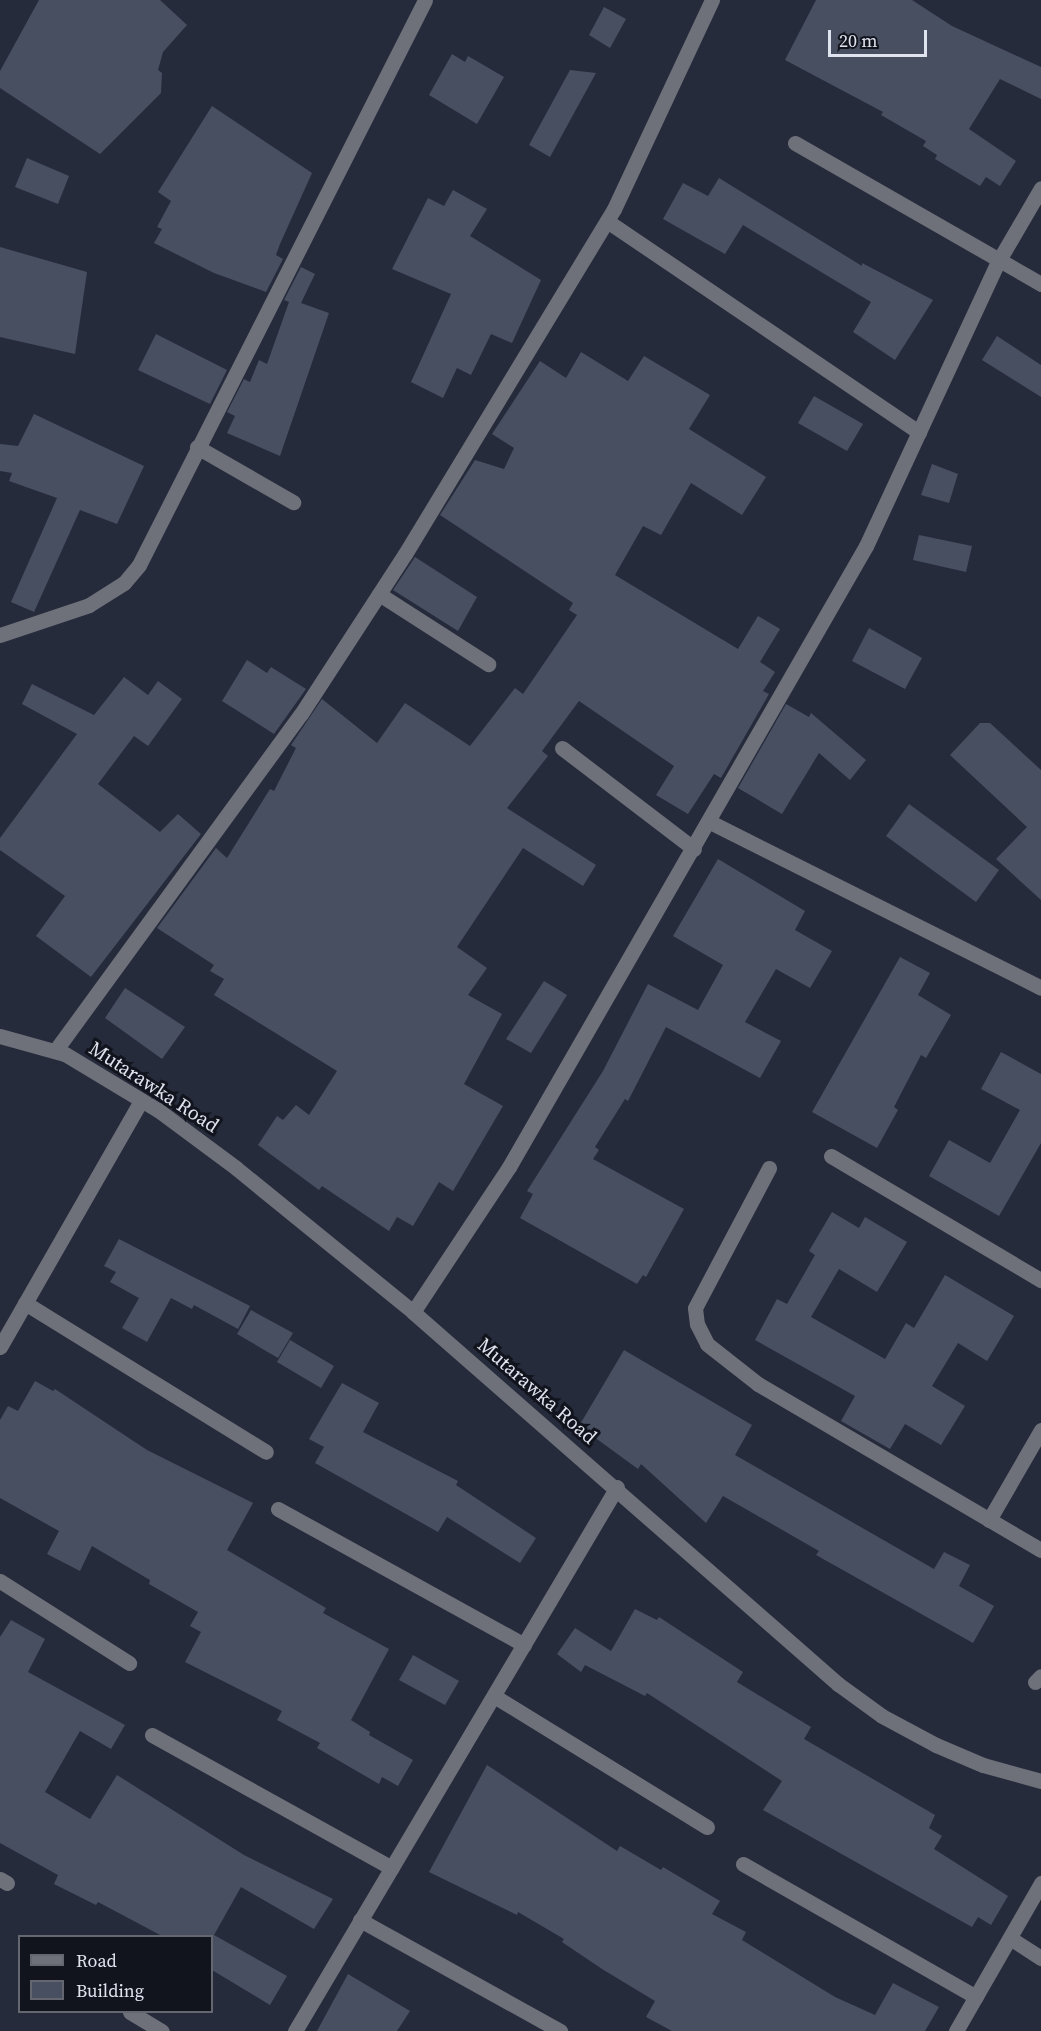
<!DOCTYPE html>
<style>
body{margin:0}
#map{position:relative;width:1041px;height:2031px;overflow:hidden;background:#262b3c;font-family:"Source Serif 4",serif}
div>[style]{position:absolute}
.building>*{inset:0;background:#484f61}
.minor>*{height:15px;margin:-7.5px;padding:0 7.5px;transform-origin:7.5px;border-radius:7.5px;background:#6e717a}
span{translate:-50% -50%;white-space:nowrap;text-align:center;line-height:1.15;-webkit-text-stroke:6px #11141c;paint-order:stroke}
.street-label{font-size:20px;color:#e0e4ef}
.legend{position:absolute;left:18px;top:1935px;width:195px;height:78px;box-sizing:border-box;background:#11141c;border:2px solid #646770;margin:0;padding:8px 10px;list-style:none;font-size:18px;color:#e0e4ef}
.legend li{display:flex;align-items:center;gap:12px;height:30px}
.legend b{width:30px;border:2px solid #646770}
.scale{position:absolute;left:828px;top:30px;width:99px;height:27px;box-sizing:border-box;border:3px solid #e0e4ef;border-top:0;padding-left:8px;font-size:18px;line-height:21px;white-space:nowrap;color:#e0e4ef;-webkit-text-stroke:4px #11141c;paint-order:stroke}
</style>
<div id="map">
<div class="building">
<div style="clip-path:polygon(39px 0,160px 0,187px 25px,163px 52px,158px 70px,162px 73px,161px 93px,100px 154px,0 88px,0 71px)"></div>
<div style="clip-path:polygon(816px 0,912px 0,952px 26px,1041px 67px,1041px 99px,1000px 79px,969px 129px,1016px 161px,1000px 186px,986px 177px,980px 186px,935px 159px,937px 155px,923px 146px,926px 141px,881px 115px,883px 112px,785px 60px)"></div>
<div style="clip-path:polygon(604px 7px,626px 19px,610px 48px,589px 35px)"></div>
<div style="clip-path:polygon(452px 54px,465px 62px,468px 56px,504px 77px,477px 124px,429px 95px)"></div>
<div style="clip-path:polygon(570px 70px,596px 73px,550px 157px,529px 145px)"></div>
<div style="clip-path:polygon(212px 106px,312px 173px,280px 244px,276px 255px,283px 259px,266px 292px,214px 273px,154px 243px,162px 229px,157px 227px,171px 201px,158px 192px)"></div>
<div style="clip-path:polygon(27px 158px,69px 176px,58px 204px,15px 187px)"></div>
<div style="clip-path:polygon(719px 178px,862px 266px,862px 263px,933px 300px,895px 360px,853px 332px,871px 302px,743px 225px,725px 254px,663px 219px,683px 183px,708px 196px)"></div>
<div style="clip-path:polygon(453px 190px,487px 209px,470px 236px,541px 280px,512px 343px,491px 334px,471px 375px,457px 368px,443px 398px,411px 382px,451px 294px,392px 269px,428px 198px,444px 206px)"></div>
<div style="clip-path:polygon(0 247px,87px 272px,75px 354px,0 337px)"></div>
<div style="clip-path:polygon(301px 267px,315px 274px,301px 303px,329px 313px,280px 456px,227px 433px,235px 416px,227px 412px,244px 379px,250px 382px,259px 360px,267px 364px,289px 302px,284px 300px)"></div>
<div style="clip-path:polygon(156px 334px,227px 370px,210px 404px,138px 370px)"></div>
<div style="clip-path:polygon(997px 336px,1041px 365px,1041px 397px,982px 360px)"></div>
<div style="clip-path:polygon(581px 352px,628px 381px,644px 356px,710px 395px,689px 429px,766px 477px,742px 515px,691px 483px,661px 535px,643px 526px,615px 575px,738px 649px,758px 616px,780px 629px,760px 662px,775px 672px,763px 691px,769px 694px,721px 778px,714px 774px,688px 814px,656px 795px,674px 766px,579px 701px,542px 751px,548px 756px,507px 808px,596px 865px,583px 886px,523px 848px,457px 947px,487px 968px,468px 995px,502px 1014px,464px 1084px,503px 1106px,453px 1191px,439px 1182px,413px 1226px,397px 1217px,389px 1231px,322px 1186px,319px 1190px,258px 1145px,277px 1116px,283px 1120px,296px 1105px,309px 1115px,337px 1071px,214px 995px,224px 979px,210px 971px,214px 965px,157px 928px,216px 848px,227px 858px,270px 789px,274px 791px,296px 748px,291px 745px,322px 699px,377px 743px,405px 703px,470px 746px,515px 688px,523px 694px,577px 615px,569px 610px,573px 603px,440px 515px,475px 460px,504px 469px,514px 448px,492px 434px,540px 361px,566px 378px)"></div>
<div style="clip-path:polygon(814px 396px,863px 424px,847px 451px,798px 423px)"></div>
<div style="clip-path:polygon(34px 414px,144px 466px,117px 524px,80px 510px,34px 612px,11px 602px,57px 498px,9px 481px,12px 473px,0 471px,0 444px,18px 446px)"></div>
<div style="clip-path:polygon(932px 464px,958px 474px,949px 503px,921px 495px)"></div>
<div style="clip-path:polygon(919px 535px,972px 546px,966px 572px,913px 560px)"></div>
<div style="clip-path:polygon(415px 557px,477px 597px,458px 631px,393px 590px)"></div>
<div style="clip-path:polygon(869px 628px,922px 658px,905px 689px,852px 661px)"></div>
<div style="clip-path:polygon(247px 660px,267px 673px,271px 667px,306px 689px,274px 734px,222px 701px)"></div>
<div style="clip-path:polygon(124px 677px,148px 695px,158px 681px,182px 699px,148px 746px,134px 736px,98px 784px,160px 832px,178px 814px,201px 834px,91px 977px,36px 936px,65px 896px,0 850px,0 838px,77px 734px,22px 704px,32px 684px,94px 715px)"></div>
<div style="clip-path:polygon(786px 704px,809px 717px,811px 713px,866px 760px,850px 780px,819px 753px,782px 814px,738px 788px)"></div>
<div style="clip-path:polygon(980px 723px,990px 723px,1041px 770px,1041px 900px,996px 859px,1027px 827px,950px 755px)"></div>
<div style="clip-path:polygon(909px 804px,999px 870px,976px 902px,886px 836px)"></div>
<div style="clip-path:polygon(718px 859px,805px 911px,795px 930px,832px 951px,810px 988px,776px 969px,745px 1022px,781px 1041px,760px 1078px,666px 1027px,628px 1101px,625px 1099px,595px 1147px,599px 1150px,593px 1159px,684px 1209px,646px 1277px,643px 1275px,637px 1284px,520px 1218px,533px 1194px,527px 1191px,603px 1071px,648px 984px,698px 1010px,723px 965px,673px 936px)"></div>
<div style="clip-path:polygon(900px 957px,930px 973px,918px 995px,951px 1015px,926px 1058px,921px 1055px,894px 1107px,898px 1110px,877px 1148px,812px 1112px)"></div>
<div style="clip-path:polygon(544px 981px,567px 995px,531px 1053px,506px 1039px)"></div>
<div style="clip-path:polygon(125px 988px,185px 1027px,162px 1059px,105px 1018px)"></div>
<div style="clip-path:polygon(1001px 1052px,1041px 1074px,1041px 1143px,999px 1216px,929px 1176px,949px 1140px,990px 1163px,1020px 1110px,981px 1089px)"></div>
<div style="clip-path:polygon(832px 1212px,859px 1228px,865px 1217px,907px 1242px,877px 1292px,839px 1269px,811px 1317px,885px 1359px,906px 1323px,914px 1328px,945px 1275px,1014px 1316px,987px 1361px,958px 1343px,932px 1386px,965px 1406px,941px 1445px,905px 1424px,890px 1449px,841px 1421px,855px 1396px,755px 1340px,777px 1299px,787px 1304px,815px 1255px,809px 1251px)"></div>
<div style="clip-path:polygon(119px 1239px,250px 1306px,238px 1329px,194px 1305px,192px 1309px,171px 1298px,147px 1342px,122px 1328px,139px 1298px,110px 1282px,116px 1272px,104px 1266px)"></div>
<div style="clip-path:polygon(251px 1310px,293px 1333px,278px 1358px,237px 1334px)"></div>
<div style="clip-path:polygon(290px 1340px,334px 1366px,321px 1388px,277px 1362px)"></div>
<div style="clip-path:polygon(624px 1350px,752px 1425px,735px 1455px,934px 1569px,944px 1552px,970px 1565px,959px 1586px,994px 1606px,973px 1643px,816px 1555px,819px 1551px,723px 1496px,706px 1523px,641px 1464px,638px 1469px,579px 1426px)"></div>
<div style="clip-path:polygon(35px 1381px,53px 1391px,55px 1389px,147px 1450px,253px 1503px,227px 1550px,326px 1608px,323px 1613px,389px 1649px,351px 1720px,370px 1732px,369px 1735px,413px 1760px,398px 1786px,382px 1777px,379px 1784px,317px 1748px,320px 1743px,277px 1720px,282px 1711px,185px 1662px,201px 1632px,190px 1626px,198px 1612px,149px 1584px,150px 1580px,92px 1546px,80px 1571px,47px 1554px,59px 1531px,0 1498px,0 1420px,8px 1406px,18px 1411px)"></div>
<div style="clip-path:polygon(342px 1383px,379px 1403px,363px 1432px,458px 1481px,456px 1485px,536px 1538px,520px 1563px,447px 1517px,438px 1532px,315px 1463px,324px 1447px,309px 1439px)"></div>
<div style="clip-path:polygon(635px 1609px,657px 1620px,659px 1617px,743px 1672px,737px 1682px,811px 1727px,804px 1739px,935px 1815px,929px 1828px,942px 1836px,934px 1849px,1008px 1896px,991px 1925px,978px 1917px,972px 1927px,763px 1810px,782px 1781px,647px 1693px,645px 1696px,585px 1665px,581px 1672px,557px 1654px,575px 1628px,611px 1651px)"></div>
<div style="clip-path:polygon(11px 1620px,45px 1639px,28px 1672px,125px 1725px,111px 1749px,80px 1731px,45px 1792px,90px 1819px,117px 1775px,244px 1855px,333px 1899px,314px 1929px,241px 1887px,214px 1935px,287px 1976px,270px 2005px,212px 1970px,212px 1936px,162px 1936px,98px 1902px,96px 1905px,54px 1884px,58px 1875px,0 1843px,0 1637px)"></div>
<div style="clip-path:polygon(413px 1655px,459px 1681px,445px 1705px,399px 1680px)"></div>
<div style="clip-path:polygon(487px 1765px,617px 1851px,620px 1846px,661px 1870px,663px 1867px,720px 1901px,712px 1914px,746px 1932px,742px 1940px,835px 1997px,875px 2015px,893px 1983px,939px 2007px,925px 2031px,672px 2031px,646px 2017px,655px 2001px,602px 1969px,562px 1942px,564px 1939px,518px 1912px,517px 1915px,429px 1872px)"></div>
<div style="clip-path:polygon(348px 1974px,410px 2011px,397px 2031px,317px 2031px)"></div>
</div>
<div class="minor">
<div style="left:795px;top:143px;width:284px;rotate:29.8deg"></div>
<div style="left:607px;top:221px;width:377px;rotate:34.1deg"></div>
<div style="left:197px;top:447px;width:111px;rotate:29.8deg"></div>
<div style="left:379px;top:594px;width:130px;rotate:32.7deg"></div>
<div style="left:0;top:635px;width:94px;rotate:-18.6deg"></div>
<div style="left:89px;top:605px;width:41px;rotate:-32.2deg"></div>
<div style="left:124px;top:583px;width:23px;rotate:-50deg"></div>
<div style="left:139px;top:565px;width:633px;rotate:-63.15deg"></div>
<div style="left:562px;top:748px;width:166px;rotate:37.4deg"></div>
<div style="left:710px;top:822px;width:370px;rotate:26.6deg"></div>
<div style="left:0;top:1036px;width:67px;rotate:15.5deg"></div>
<div style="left:65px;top:1054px;width:109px;rotate:31.1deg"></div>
<div style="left:158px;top:1110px;width:97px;rotate:36.6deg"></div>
<div style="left:236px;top:1168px;width:228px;rotate:39.1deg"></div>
<div style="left:413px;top:1312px;width:565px;rotate:41.2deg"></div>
<div style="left:838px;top:1684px;width:54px;rotate:36deg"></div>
<div style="left:882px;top:1716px;width:61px;rotate:28.2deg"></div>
<div style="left:936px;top:1745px;width:51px;rotate:23.1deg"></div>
<div style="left:983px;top:1765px;width:60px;rotate:15.4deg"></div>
<div style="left:55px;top:1051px;width:417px;rotate:-53.9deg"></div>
<div style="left:301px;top:714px;width:191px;rotate:-57deg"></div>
<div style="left:405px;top:554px;width:403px;rotate:-58.8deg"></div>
<div style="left:614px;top:209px;width:231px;rotate:-64.9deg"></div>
<div style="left:831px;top:1156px;width:244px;rotate:30.6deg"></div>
<div style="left:769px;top:1168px;width:158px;rotate:117.9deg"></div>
<div style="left:695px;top:1308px;width:16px;rotate:83deg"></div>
<div style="left:697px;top:1324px;width:22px;rotate:63deg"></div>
<div style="left:707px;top:1344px;width:65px;rotate:38.1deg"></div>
<div style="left:758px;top:1384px;width:328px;rotate:30.4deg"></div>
<div style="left:25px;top:1303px;width:283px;rotate:31.7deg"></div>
<div style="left:413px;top:1312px;width:174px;rotate:-56.5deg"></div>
<div style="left:509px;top:1167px;width:716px;rotate:-60.11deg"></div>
<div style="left:866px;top:546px;width:315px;rotate:-65.1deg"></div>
<div style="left:999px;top:260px;width:83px;rotate:-59.7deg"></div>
<div style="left:0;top:1347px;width:284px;rotate:-60.2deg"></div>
<div style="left:278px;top:1509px;width:281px;rotate:28.9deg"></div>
<div style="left:989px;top:1520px;width:104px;rotate:-60deg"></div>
<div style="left:0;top:1581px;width:153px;rotate:32.4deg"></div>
<div style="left:1035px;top:1682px;width:8px;rotate:-45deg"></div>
<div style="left:494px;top:1696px;width:250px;rotate:31.6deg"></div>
<div style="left:152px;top:1735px;width:274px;rotate:29deg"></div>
<div style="left:743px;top:1864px;width:268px;rotate:29.7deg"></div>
<div style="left:0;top:1879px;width:8px;rotate:30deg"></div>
<div style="left:360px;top:1920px;width:229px;rotate:29deg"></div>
<div style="left:1010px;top:1938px;width:37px;rotate:33deg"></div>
<div style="left:130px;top:2012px;width:37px;rotate:31deg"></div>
<div style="left:295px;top:2031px;width:632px;rotate:-59.38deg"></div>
<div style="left:956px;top:2031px;width:171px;rotate:-60.1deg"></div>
</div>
<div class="street-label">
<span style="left:154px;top:1087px;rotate:33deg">Mutarawka Road</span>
<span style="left:537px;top:1391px;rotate:41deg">Mutarawka Road</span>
</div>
<ul class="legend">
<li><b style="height:8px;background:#6e717a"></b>Road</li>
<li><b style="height:16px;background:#484f61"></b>Building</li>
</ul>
<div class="scale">20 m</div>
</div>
